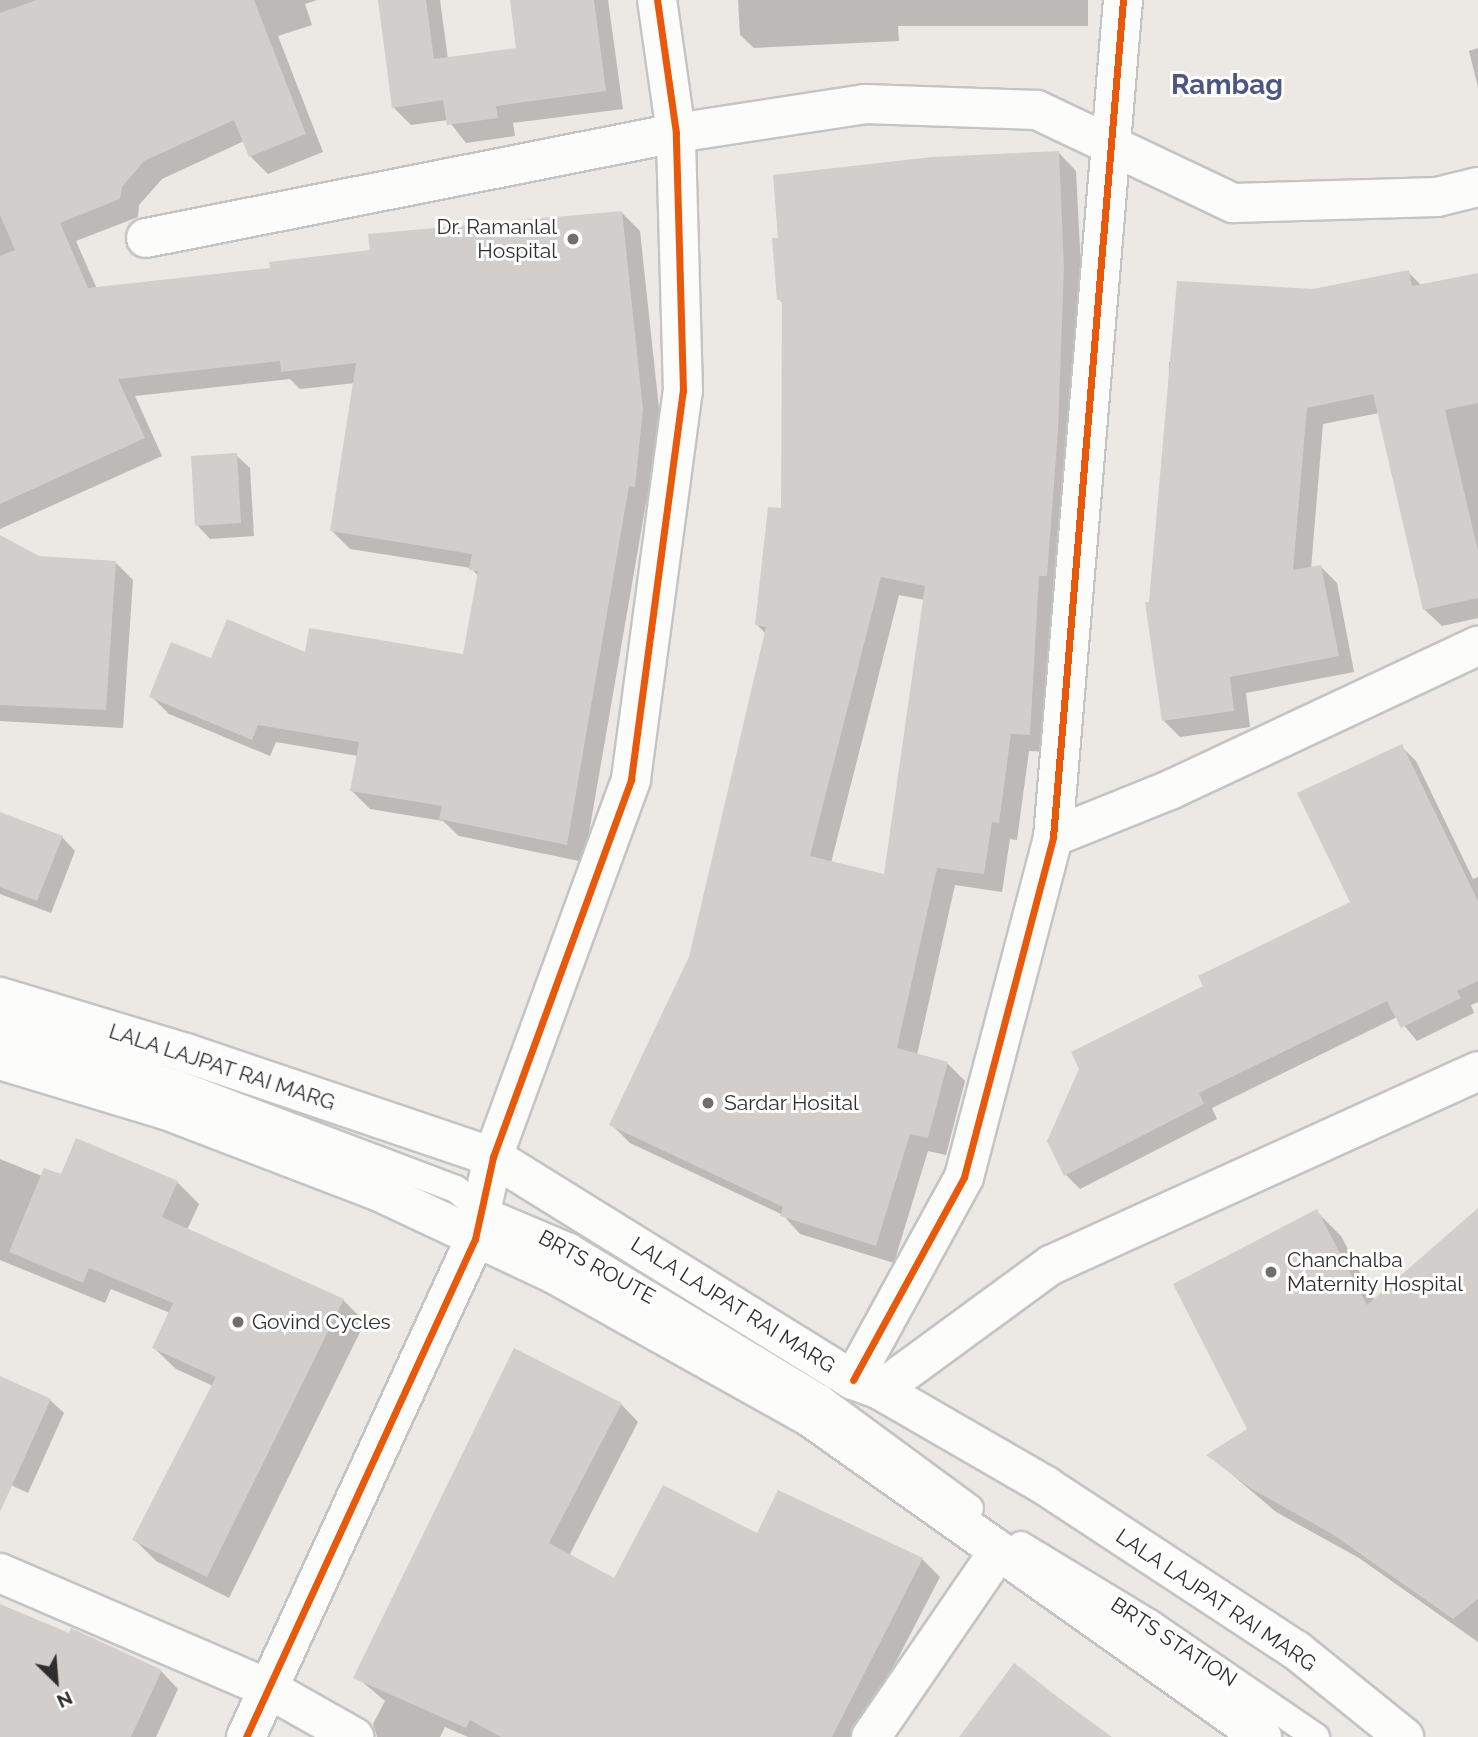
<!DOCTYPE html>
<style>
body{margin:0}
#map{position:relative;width:1478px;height:1737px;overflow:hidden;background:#ece8e4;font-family:Raleway,sans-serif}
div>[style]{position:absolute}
.shadow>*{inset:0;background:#0003}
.building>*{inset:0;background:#d1cecb}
.roads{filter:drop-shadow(2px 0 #c5c4c5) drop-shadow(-2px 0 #c5c4c5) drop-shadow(0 2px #c5c4c5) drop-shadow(0 -2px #c5c4c5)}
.lane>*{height:26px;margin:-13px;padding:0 13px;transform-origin:13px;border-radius:13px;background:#fcfcfb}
.street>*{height:38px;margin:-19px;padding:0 19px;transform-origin:19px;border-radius:19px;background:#fcfcfb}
.secondary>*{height:38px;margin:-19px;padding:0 19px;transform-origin:19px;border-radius:19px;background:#fcfcfb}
.cycleway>*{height:7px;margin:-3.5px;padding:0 3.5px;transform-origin:3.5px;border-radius:3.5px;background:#e8590c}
.dots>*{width:19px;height:19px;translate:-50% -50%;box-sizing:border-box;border:4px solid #fff;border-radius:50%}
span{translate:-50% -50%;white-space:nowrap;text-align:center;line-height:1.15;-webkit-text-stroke:6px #fff;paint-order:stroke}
.poi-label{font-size:21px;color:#2e2e2e}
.right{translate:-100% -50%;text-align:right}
.left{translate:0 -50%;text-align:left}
.street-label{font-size:21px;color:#2e2e2e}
.district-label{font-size:28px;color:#4d5680;font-weight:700}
.north{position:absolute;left:21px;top:1646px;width:70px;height:70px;-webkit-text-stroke:5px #fff;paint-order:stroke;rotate:155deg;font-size:19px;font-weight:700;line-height:28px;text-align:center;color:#2e2e2e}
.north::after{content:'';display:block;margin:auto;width:24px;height:32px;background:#2e2e2e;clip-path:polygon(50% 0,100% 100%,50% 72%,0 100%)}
</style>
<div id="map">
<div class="shadow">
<div style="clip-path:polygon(0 0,317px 0,305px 4px,312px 25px,278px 36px,323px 152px,268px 174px,250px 156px,244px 141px,162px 179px,139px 205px,138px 217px,76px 241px,97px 289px,271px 269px,622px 213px,640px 231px,661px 427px,652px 504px,646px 503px,584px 862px,459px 836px,443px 821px,370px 809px,352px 791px,358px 756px,276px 742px,270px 756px,169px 714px,151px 696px,212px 660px,306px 655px,464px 656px,479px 577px,471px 568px,350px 549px,332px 531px,355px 383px,300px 389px,290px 379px,135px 396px,162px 456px,0 529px)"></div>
<div style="clip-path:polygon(380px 0,440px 0,448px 59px,518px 50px,512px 0,608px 0,623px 109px,513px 123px,515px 136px,466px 143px,448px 120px,411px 125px,393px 107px)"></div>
<div style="clip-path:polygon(738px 0,1088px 0,1088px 26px,898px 26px,899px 41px,754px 48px,740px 35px)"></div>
<div style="clip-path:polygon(1478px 48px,1478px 87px,1469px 51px)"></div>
<div style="clip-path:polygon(evenodd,1058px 152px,1076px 171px,1082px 287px,1047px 752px,1029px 751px,1017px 840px,1010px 839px,1002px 892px,955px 885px,917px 1055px,947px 1063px,965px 1081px,946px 1155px,928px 1151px,894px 1263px,800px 1234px,783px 1215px,630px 1143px,612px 1125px,691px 958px,766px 634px,757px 625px,783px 510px,784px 305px,779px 299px,1058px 152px,899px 595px,925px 600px,885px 876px,831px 863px,899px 595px)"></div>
<div style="clip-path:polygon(1408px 272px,1422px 286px,1478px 275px,1478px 618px,1442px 626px,1425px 610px,1379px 413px,1323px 424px,1311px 569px,1321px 567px,1337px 583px,1354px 672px,1246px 693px,1250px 727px,1180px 737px,1163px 720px,1150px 603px,1168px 439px,1169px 362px,1313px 291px)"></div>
<div style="clip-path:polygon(236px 455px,250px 468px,254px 536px,210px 539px,197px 525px)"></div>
<div style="clip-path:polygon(0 537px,39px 558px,115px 562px,133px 580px,123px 728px,0 721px)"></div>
<div style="clip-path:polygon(1401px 746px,1416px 761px,1473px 879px,1478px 877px,1478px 1002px,1471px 1005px,1474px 1013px,1417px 1041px,1397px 1017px,1212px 1108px,1217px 1119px,1080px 1189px,1066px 1175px,1205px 987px,1352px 903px)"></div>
<div style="clip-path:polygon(0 814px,62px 837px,75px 851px,51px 913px,0 894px)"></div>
<div style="clip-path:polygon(0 1159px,42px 1176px,177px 1182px,199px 1204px,187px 1230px,343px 1300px,365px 1322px,229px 1598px,156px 1561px,134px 1539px,213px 1386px,176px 1369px,154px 1348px,170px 1313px,111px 1289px,105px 1303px,0 1260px)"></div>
<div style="clip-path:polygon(1478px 1210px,1478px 1642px,1359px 1558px,1276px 1512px,1209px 1455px,1250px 1430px,1317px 1212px,1341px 1236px,1375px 1301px)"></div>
<div style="clip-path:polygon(0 1378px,50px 1400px,64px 1413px,28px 1493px,0 1480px)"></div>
<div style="clip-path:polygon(621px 1404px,638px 1422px,569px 1556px,615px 1581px,758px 1535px,779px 1492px,922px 1559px,940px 1577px,857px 1737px,468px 1737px,445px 1727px,440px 1737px,377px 1737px,373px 1724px,385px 1701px,360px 1680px)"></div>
<div style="clip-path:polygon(0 1606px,161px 1671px,178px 1689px,156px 1737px,0 1737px)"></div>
</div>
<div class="building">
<div style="clip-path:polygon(37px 0,254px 0,306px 134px,249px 157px,234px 120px,144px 161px,122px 187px,120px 199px,60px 223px,88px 288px,270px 268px,269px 262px,370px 250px,368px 234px,622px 211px,643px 409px,635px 487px,629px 486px,567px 845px,439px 819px,442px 806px,350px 791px,359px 742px,258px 725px,252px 740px,149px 697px,171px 642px,211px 658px,227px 619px,305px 652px,309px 628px,463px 654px,478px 571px,469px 570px,472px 554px,330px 531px,356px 363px,281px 372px,280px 361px,118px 379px,145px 438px,0 504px,0 256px,15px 250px,0 215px,0 13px)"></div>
<div style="clip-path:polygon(378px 0,426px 0,434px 59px,516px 48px,510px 0,594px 0,606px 91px,496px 106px,498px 118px,447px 125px,443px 100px,392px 108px)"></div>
<div style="clip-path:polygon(evenodd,1059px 151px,1064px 267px,1058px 431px,1047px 576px,1039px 576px,1030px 735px,1011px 734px,999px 823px,992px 822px,984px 874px,937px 868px,897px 1048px,948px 1062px,928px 1138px,910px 1134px,876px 1246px,780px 1216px,783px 1207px,609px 1125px,689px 957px,766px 627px,755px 625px,768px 507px,781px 508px,782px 300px,777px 300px,772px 238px,778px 238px,773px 175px,932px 157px,1059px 151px,881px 577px,925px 586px,884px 874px,810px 856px,881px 577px)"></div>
<div style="clip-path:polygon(1409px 270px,1412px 286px,1478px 273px,1478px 403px,1445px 410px,1478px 551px,1478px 598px,1423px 610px,1373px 394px,1307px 408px,1293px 570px,1321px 565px,1339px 656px,1230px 677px,1234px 711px,1162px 721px,1145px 602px,1149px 602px,1177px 281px,1313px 289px)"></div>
<div style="clip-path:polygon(237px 453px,241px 523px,195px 526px,191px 456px)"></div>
<div style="clip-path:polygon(0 535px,39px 556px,116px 561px,106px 710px,0 705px)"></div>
<div style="clip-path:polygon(1402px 744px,1478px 901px,1478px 981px,1457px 991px,1461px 998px,1401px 1028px,1387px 1001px,1199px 1093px,1204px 1104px,1064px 1176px,1047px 1141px,1079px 1069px,1071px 1052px,1203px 986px,1198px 976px,1350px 902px,1297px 793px)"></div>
<div style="clip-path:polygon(0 812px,63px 836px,37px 901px,0 887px)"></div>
<div style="clip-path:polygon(76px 1138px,178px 1181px,162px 1217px,344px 1299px,207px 1577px,132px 1540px,216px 1377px,152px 1348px,173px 1303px,89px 1268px,83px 1283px,9px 1252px,44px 1168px,61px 1174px)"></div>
<div style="clip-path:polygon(1478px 1208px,1478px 1599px,1453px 1619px,1332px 1534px,1250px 1488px,1206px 1455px,1247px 1429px,1173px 1284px,1317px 1209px,1367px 1305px)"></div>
<div style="clip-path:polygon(514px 1348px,622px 1403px,549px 1543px,614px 1578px,663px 1485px,757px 1533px,778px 1490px,923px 1558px,832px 1737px,501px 1737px,470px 1720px,466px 1728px,353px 1678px)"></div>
<div style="clip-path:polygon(0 1376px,51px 1399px,0 1512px)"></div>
<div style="clip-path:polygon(0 1604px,69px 1633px,71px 1628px,162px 1670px,131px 1737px,0 1737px)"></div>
<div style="clip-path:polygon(1014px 1663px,1063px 1701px,1112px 1737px,959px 1737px)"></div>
</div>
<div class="roads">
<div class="lane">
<div style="left:0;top:1028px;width:187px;rotate:17.5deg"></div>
<div style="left:178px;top:1084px;width:297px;rotate:20.7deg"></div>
<div style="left:456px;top:1189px;width:31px;rotate:40deg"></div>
<div style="left:480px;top:1209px;width:98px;rotate:22.9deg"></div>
<div style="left:570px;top:1247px;width:292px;rotate:31.1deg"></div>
<div style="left:820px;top:1398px;width:186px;rotate:36.3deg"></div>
<div style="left:1021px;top:1545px;width:152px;rotate:31.3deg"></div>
<div style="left:1151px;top:1624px;width:200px;rotate:34.4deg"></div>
</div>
<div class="street">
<div style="left:146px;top:238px;width:540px;rotate:-11.21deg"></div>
<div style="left:676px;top:133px;width:191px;rotate:-8.7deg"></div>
<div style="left:865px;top:104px;width:172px;rotate:2deg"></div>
<div style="left:1037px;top:110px;width:217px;rotate:25.4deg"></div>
<div style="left:1233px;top:203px;width:204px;rotate:-1.7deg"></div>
<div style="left:1437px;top:197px;width:42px;rotate:-13.7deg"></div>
<div style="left:1053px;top:837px;width:126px;rotate:-21.9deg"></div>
<div style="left:1170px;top:790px;width:340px;rotate:-25.1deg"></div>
<div style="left:853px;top:1380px;width:231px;rotate:-61.3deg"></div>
<div style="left:964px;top:1177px;width:351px;rotate:-75.3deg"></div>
<div style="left:1053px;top:837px;width:840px;rotate:-85.22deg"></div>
<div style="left:880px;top:1390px;width:212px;rotate:-36.2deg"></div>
<div style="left:1051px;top:1265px;width:469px;rotate:-24.4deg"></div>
<div style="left:0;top:1573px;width:293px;rotate:23.3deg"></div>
<div style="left:269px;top:1689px;width:98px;rotate:29.5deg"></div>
<div style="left:871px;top:1737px;width:226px;rotate:-55.5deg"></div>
</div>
<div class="secondary">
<div style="left:0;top:997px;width:194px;rotate:16.8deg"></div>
<div style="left:186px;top:1053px;width:324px;rotate:18.7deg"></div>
<div style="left:493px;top:1157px;width:423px;rotate:31.8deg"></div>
<div style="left:853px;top:1380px;width:29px;rotate:20deg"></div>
<div style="left:880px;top:1390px;width:192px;rotate:30deg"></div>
<div style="left:1046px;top:1486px;width:299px;rotate:33.3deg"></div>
<div style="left:1296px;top:1650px;width:139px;rotate:38.9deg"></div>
<div style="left:0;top:1060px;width:173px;rotate:16.8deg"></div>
<div style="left:166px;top:1110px;width:229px;rotate:21deg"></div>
<div style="left:380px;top:1192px;width:192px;rotate:25.2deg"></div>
<div style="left:554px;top:1274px;width:293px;rotate:29.2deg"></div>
<div style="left:810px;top:1417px;width:554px;rotate:35.3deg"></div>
<div style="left:246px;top:1737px;width:548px;rotate:-65.31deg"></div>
<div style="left:475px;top:1239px;width:84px;rotate:-77.6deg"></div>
<div style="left:493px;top:1157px;width:402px;rotate:-69.9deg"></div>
<div style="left:631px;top:779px;width:391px;rotate:-82.4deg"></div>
<div style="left:683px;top:391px;width:258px;rotate:-91.6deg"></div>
<div style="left:676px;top:133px;width:134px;rotate:-98.1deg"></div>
</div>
</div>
<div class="cycleway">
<div style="left:853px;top:1380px;width:231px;rotate:-61.3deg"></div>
<div style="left:964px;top:1177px;width:351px;rotate:-75.3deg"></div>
<div style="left:1053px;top:837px;width:840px;rotate:-85.22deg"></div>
<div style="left:246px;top:1737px;width:548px;rotate:-65.31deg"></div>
<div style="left:475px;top:1239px;width:84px;rotate:-77.6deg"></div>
<div style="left:493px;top:1157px;width:402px;rotate:-69.9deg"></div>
<div style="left:631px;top:779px;width:391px;rotate:-82.4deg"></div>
<div style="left:683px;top:391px;width:258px;rotate:-91.6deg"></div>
<div style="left:676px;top:133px;width:134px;rotate:-98.1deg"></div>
</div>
<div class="dots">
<div style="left:573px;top:239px;background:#706f6e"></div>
<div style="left:708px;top:1103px;background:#706f6e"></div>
<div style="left:1271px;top:1272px;background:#706f6e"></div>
<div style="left:238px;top:1322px;background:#706f6e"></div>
</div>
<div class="poi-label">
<span class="right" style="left:557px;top:239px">Dr. Ramanlal<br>Hospital</span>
<span class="left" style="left:724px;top:1103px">Sardar Hosital</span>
<span class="left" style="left:1287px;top:1272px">Chanchalba<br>Maternity Hospital</span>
<span class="left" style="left:252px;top:1322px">Govind Cycles</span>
</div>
<div class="street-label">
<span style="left:222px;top:1067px;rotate:18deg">LALA LAJPAT RAI MARG</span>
<span style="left:597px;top:1267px;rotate:29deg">BRTS ROUTE</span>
<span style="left:733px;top:1305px;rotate:32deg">LALA LAJPAT RAI MARG</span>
<span style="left:1216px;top:1600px;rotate:34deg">LALA LAJPAT RAI MARG</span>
<span style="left:1174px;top:1642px;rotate:33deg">BRTS STATION</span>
</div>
<div class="district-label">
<span style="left:1227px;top:85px">Rambag</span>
</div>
<div class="north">N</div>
</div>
